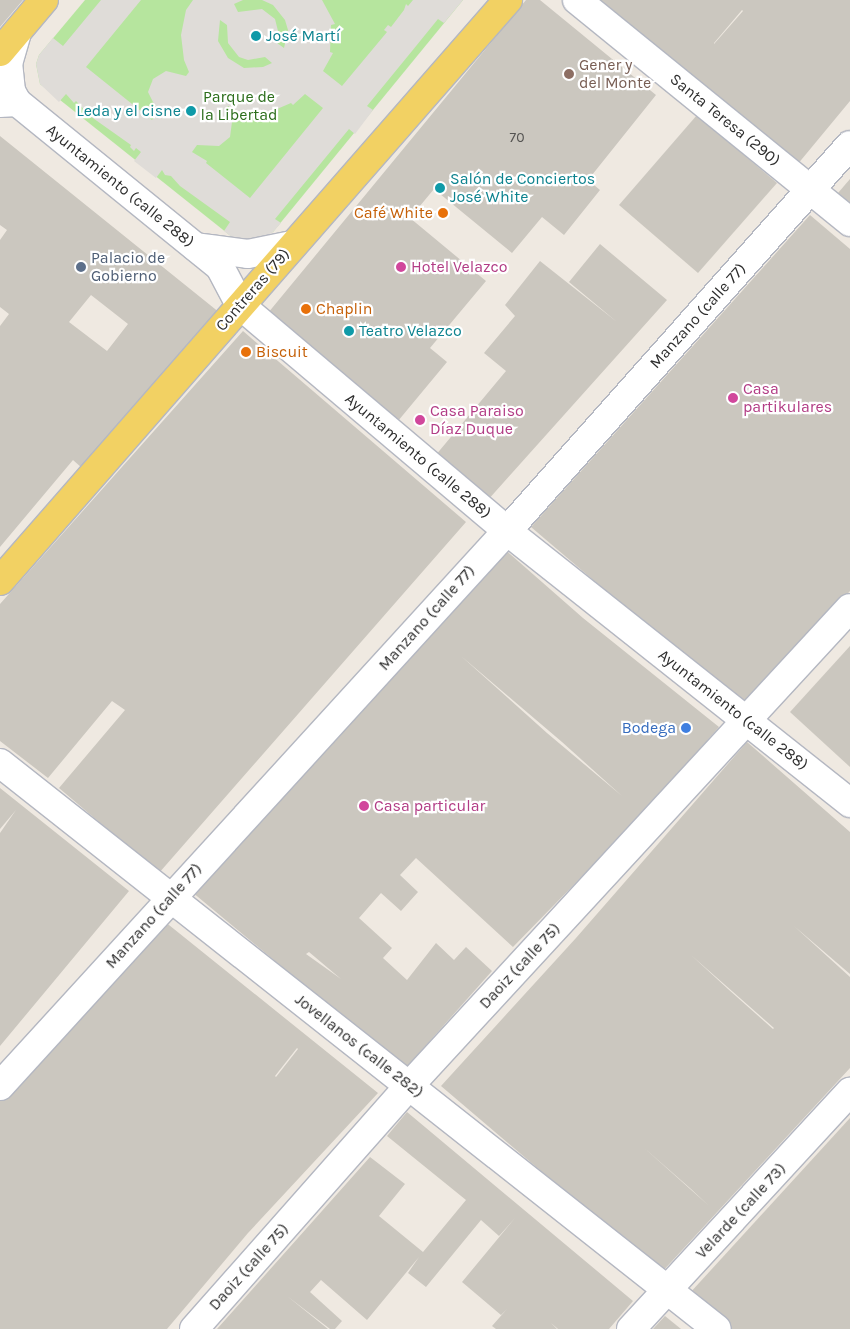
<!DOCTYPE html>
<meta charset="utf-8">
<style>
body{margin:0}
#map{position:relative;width:850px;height:1329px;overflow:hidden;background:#efe9e1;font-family:Karla,sans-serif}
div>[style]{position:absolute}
.green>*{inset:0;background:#b6e59e}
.plaza>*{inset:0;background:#dfdcd8}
.building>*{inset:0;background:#cbc7bf}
.roads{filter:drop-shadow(1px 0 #b4b7c1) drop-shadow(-1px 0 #b4b7c1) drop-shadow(0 1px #b4b7c1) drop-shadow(0 -1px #b4b7c1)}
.minor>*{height:28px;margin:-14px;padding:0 14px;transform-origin:14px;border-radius:14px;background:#fff}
.tertiary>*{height:28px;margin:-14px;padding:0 14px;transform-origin:14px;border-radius:14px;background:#fff}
.primary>*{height:28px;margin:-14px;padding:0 14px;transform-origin:14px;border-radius:14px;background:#f2d163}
.dots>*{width:14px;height:14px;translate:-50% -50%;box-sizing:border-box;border:2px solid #fff;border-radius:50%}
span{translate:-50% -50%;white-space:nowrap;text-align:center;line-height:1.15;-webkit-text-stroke:4.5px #fff;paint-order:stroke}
.number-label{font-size:14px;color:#555452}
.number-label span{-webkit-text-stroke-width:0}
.culture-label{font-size:16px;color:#0d838f}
.left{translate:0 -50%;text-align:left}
.right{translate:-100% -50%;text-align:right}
.education-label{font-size:16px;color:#785e54}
.park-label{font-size:16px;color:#2c6e1b}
.street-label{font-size:16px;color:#2e2e2e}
.food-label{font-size:16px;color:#c56008}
.service-label{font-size:16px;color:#4e5e75}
.hotel-label{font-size:16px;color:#b23c85}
.shop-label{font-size:16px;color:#366cbe}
</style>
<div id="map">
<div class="green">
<div style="clip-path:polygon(85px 0,463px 0,273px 232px,237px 241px,40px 84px,36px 64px,39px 55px)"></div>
</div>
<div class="plaza">
<div style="clip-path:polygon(evenodd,101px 0,141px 0,86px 67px,152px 120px,158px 112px,148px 92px,153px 79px,166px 71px,186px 76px,189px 72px,184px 60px,181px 35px,186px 10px,193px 0,243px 0,234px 4px,238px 12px,262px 9px,275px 19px,279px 35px,277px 43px,284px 48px,288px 30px,285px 20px,273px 5px,262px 0,322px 0,335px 24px,331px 25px,330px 52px,333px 53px,323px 71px,342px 86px,387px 32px,384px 30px,388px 25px,391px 27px,404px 10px,406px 4px,408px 6px,413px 0,463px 0,444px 23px,438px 19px,412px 51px,367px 106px,373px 110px,355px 134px,349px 129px,275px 219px,281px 223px,273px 232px,262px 239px,237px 241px,224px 231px,230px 222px,180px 186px,171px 176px,165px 175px,162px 170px,156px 178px,134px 161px,141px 152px,136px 148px,134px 151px,130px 147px,131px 145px,90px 116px,76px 101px,74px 103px,66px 94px,59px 102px,40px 84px,36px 64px,39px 55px,53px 38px,63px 46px,101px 0,220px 20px,227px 25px,228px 43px,239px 57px,248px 60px,265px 57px,272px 63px,263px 67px,244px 68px,228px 58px,218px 41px,220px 20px,101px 0,305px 94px,323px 108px,250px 198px,206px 163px,207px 161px,192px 152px,197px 145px,219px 146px,230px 137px,232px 122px,225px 109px,228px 106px,242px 113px,270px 112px,291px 103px,293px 105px,305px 94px)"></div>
</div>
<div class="building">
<div style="clip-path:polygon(0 0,23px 0,0 27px)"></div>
<div style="clip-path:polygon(526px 0,540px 0,656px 95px,588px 180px,600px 190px,564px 235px,542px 217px,512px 253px,434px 189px,410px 218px,486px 281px,430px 348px,447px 362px,398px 421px,268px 313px)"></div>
<div style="clip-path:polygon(evenodd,597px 0,850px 0,850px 101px,797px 165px,597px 0,742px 10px,743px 11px,714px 44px,714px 43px,742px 10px)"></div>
<div style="clip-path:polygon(697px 115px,777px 183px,698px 273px,619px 205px)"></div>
<div style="clip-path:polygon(evenodd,0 136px,220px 313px,82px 468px,73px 460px,0 547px,0 326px,9px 314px,0 307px,0 240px,7px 230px,0 225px,0 136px,91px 295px,128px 324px,107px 351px,69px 322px,91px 295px)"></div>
<div style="clip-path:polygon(850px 179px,850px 203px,838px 193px)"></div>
<div style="clip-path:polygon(810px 215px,850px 249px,850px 591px,741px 706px,531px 527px)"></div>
<div style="clip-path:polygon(600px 244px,667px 300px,487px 501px,435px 456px,506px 371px,484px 353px,515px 316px,505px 305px,540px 261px,617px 322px,569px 282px)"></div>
<div style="clip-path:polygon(243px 331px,466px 522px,159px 873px,59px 788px,125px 710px,112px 701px,48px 778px,0 741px,0 604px)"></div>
<div style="clip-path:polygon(evenodd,502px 547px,583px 618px,719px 727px,643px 814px,513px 947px,416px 858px,400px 875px,418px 892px,401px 911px,381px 893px,359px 918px,392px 948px,383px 958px,407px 980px,436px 943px,454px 960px,466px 947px,492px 971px,405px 1069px,192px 892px,502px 547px,461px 656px,562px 742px,622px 796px,547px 733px,461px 656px,502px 547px,309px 952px,341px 979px,306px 954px,309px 952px)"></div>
<div style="clip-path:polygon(850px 646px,850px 767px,790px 712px)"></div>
<div style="clip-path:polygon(evenodd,747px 742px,850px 832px,850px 974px,794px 926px,850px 977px,850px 1068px,661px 1273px,441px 1086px,576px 938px,747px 742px,691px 955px,774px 1028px,773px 1029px,728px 989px,691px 955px,747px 742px,642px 1146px,691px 1189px,708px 1205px,642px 1146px)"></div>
<div style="clip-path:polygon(0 788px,129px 891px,0 1046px,0 833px,16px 810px,0 829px)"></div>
<div style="clip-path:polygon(evenodd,164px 921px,378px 1093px,248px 1233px,167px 1329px,0 1329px,0 1100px,164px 921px,297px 1048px,298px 1049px,276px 1077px,275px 1076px,297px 1048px)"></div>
<div style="clip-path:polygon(407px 1112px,633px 1301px,609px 1329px,558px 1329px,551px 1323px,557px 1329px,496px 1329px,492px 1326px,507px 1309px,501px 1315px,462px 1282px,515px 1218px,499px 1236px,481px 1220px,426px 1287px,408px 1273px,419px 1257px,367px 1320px,321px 1280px,310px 1292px,342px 1321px,335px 1329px,330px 1329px,287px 1296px,328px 1329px,217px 1329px,370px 1157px,405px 1184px,379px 1216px,423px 1252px,466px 1200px,387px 1136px)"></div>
<div style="clip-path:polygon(850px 1118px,850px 1329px,731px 1329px,689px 1294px)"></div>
<div style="clip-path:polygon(665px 1316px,681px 1329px,653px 1329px)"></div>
</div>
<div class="roads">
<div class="minor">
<div style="left:577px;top:0;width:352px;rotate:39.1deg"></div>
<div style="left:240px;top:305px;width:350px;rotate:40.2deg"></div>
<div style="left:507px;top:531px;width:438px;rotate:38.4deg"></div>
<div style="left:0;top:763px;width:913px;rotate:38.29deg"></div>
<div style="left:0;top:1086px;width:752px;rotate:-47.59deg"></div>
<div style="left:507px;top:531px;width:516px;rotate:-48.38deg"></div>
<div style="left:194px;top:1329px;width:324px;rotate:-48.5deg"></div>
<div style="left:409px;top:1086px;width:650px;rotate:-47.31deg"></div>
<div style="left:631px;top:1329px;width:323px;rotate:-47.3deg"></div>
</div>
<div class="tertiary">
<div style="left:17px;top:102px;width:13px;rotate:-119deg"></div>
<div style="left:11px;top:91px;width:27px;rotate:-96deg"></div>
<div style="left:8px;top:64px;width:33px;rotate:-74deg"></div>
<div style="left:0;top:103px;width:17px;rotate:-3deg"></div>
<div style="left:17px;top:102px;width:262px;rotate:39.1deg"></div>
<div style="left:220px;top:267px;width:43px;rotate:62.2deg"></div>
<div style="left:196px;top:247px;width:52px;rotate:7.7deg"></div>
<div style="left:248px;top:254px;width:45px;rotate:-11.6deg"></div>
</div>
<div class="primary">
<div style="left:0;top:52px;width:68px;rotate:-49.8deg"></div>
<div style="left:0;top:581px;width:772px;rotate:-48.84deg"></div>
</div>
</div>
<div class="dots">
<div style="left:256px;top:36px;background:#0f9aa8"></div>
<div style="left:569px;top:74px;background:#8d6e63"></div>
<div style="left:191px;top:111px;background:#0f9aa8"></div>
<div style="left:440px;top:188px;background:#0f9aa8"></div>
<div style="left:443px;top:213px;background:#e8710a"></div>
<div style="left:81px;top:267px;background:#5c6f8a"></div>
<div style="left:401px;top:267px;background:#d1479c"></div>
<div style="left:306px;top:309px;background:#e8710a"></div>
<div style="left:349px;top:331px;background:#0f9aa8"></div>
<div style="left:246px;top:352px;background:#e8710a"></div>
<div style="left:733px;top:398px;background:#d1479c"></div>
<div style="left:420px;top:420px;background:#d1479c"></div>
<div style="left:686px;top:728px;background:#3f7fe0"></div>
<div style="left:364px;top:806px;background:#d1479c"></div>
</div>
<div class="number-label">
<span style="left:517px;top:138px">70</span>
</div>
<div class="culture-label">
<span class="left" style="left:266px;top:36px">José Martí</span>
<span class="right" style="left:181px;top:111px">Leda y el cisne</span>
<span class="left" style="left:450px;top:188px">Salón de Conciertos<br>José White</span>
<span class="left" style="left:359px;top:331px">Teatro Velazco</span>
</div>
<div class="education-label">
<span class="left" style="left:579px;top:74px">Gener y<br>del Monte</span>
</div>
<div class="park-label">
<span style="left:239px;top:106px">Parque de<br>la Libertad</span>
</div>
<div class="street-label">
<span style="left:725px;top:120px;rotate:39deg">Santa Teresa (290)</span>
<span style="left:120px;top:186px;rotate:39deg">Ayuntamiento (calle 288)</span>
<span style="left:253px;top:290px;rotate:-49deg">Contreras (79)</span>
<span style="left:698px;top:316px;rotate:-48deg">Manzano (calle 77)</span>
<span style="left:418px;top:456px;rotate:40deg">Ayuntamiento (calle 288)</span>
<span style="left:427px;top:618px;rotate:-48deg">Manzano (calle 77)</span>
<span style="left:733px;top:710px;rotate:38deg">Ayuntamiento (calle 288)</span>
<span style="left:154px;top:916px;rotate:-48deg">Manzano (calle 77)</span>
<span style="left:520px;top:966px;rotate:-47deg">Daoiz (calle 75)</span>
<span style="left:359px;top:1046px;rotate:38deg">Jovellanos (calle 282)</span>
<span style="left:741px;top:1211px;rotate:-47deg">Velarde (calle 73)</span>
<span style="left:249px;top:1267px;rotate:-48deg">Daoiz (calle 75)</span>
</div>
<div class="food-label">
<span class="right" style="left:433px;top:213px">Café White</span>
<span class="left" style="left:316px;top:309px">Chaplin</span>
<span class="left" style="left:256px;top:352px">Biscuit</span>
</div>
<div class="service-label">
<span class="left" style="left:91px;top:267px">Palacio de<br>Gobierno</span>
</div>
<div class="hotel-label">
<span class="left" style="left:411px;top:267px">Hotel Velazco</span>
<span class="left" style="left:743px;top:398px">Casa<br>partikulares</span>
<span class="left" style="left:430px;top:420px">Casa Paraiso<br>Díaz Duque</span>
<span class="left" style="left:374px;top:806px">Casa particular</span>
</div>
<div class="shop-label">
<span class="right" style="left:676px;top:728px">Bodega</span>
</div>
</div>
